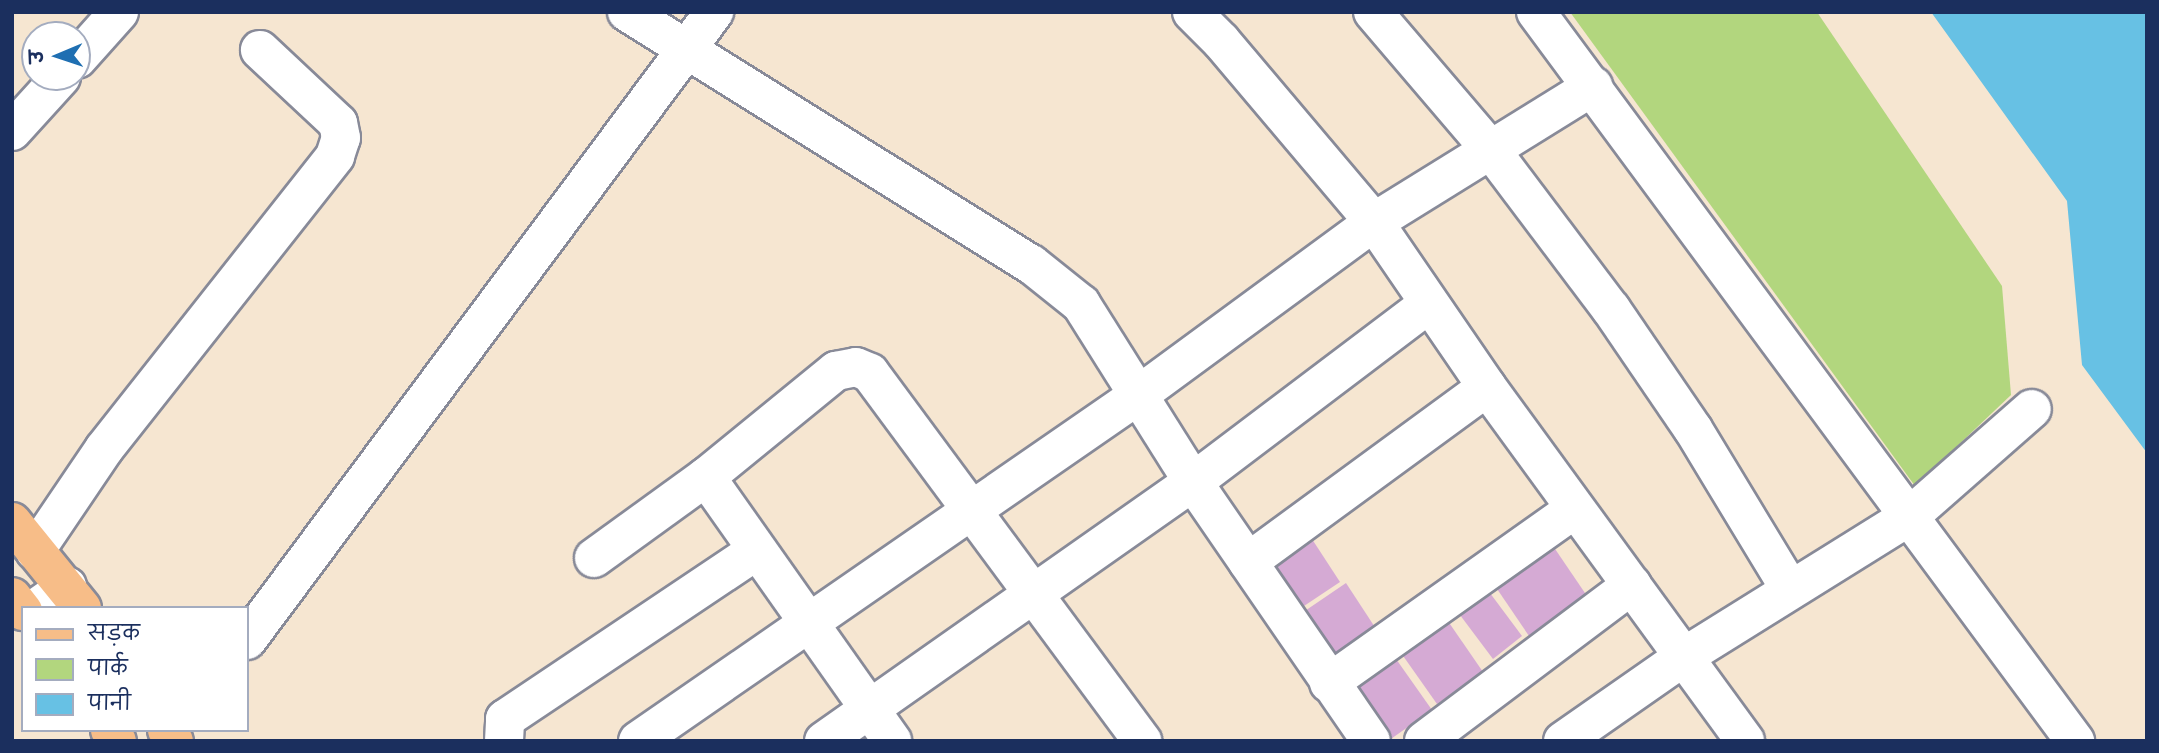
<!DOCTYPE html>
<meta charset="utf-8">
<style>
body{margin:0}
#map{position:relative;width:2159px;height:753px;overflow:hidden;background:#f6e6d1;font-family:Itim,"Playpen Sans Deva",sans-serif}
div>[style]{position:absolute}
.green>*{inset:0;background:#b2d67e}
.water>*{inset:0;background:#67c1e4}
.building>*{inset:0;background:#d5aad4}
.roads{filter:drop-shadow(2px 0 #888a98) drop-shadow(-2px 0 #888a98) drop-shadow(0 2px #888a98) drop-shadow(0 -2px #888a98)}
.minor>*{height:38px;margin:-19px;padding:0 19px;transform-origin:19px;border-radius:19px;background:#fff}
.major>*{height:38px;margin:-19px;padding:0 19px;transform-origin:19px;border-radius:19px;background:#f7bd88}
span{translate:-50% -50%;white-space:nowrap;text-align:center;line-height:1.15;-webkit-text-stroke:5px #fff;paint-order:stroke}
.frame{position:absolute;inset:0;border:14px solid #1b2f5e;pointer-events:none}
.legend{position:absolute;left:21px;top:606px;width:228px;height:126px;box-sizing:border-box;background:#fff;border:2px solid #a4acbf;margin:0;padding:9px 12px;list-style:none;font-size:21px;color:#1b2f5e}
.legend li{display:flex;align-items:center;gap:14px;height:35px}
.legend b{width:35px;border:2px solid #a4acbf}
.north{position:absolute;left:21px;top:21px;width:70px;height:70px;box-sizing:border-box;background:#fff;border:2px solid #a4acbf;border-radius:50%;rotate:268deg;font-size:19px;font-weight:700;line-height:28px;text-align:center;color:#1b2f5e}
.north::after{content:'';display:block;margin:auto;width:24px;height:32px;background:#1f6fb2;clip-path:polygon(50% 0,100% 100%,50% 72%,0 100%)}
</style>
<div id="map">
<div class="green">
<div style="clip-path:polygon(1570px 12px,1817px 12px,2002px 286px,2011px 395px,1915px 486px)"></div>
</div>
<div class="water">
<div style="clip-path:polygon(1931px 12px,2147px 12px,2147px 453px,2082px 365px,2067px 201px)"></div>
</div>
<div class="building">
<div style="clip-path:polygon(1310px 536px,1340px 582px,1295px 612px,1265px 566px)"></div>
<div style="clip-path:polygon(1551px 543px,1587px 596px,1529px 636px,1493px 583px)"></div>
<div style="clip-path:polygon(1346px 583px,1382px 638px,1332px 671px,1296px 617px)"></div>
<div style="clip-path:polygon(1487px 589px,1522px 636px,1493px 659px,1457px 611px)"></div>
<div style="clip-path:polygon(1441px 611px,1483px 672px,1437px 704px,1394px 643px)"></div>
<div style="clip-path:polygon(1389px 649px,1432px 710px,1388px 741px,1343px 682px)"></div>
</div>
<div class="roads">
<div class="minor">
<div style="left:627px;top:12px;width:476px;rotate:32deg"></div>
<div style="left:1031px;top:264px;width:64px;rotate:38.7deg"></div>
<div style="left:1081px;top:304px;width:210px;rotate:57.8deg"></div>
<div style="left:1193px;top:482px;width:314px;rotate:55.5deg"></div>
<div style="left:1192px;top:12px;width:41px;rotate:45deg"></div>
<div style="left:1221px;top:41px;width:237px;rotate:49.8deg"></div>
<div style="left:1374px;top:222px;width:200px;rotate:55.6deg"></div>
<div style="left:1487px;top:387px;width:438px;rotate:53.9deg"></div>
<div style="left:1373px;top:12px;width:182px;rotate:49.5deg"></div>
<div style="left:1491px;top:150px;width:199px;rotate:53deg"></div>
<div style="left:1611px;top:309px;width:145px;rotate:55.7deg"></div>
<div style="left:1693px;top:429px;width:187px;rotate:58.8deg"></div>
<div style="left:1536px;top:12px;width:907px;rotate:53.52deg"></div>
<div style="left:77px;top:59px;width:63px;rotate:-48.2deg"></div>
<div style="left:12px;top:131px;width:73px;rotate:-47.8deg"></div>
<div style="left:706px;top:477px;width:323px;rotate:54.8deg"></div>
<div style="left:35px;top:551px;width:123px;rotate:-55.9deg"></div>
<div style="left:104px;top:449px;width:373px;rotate:-51.7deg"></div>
<div style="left:335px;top:156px;width:19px;rotate:-72deg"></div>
<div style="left:341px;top:138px;width:15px;rotate:-101deg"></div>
<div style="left:338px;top:123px;width:107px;rotate:-136.9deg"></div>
<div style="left:594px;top:558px;width:138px;rotate:-35.9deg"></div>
<div style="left:706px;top:477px;width:168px;rotate:-39.2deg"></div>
<div style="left:836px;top:371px;width:20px;rotate:-11deg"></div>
<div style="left:856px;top:367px;width:15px;rotate:23deg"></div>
<div style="left:870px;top:373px;width:458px;rotate:53.5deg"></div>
<div style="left:1248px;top:562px;width:296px;rotate:-36.2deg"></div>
<div style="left:36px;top:608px;width:38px;rotate:-35deg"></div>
<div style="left:247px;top:640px;width:783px;rotate:-53.36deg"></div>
<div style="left:1329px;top:683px;width:301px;rotate:-35.3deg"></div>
<div style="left:504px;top:741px;width:22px;rotate:-87deg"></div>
<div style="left:505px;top:719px;width:303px;rotate:-33.8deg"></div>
<div style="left:638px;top:741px;width:607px;rotate:-34.66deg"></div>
<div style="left:1137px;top:396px;width:294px;rotate:-36.3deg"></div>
<div style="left:1374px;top:222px;width:258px;rotate:-31.8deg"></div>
<div style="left:824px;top:741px;width:451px;rotate:-35.1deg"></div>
<div style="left:1193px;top:482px;width:295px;rotate:-37.1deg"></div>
<div style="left:1424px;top:741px;width:260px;rotate:-36.9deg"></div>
<div style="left:1563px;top:741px;width:149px;rotate:-34.9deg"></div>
<div style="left:1685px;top:656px;width:265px;rotate:-31.9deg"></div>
<div style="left:1910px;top:516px;width:162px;rotate:-41.3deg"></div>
</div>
<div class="major">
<div style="left:12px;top:522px;width:111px;rotate:50.9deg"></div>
<div style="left:12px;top:597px;width:18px;rotate:52deg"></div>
<div style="left:110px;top:730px;width:13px;rotate:58deg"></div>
<div style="left:167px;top:730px;width:13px;rotate:58deg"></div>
</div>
</div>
<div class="frame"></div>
<ul class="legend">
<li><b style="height:9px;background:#f7bd88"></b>सड़क</li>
<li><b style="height:19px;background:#b2d67e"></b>पार्क</li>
<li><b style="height:19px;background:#67c1e4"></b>पानी</li>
</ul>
<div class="north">उ</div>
</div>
